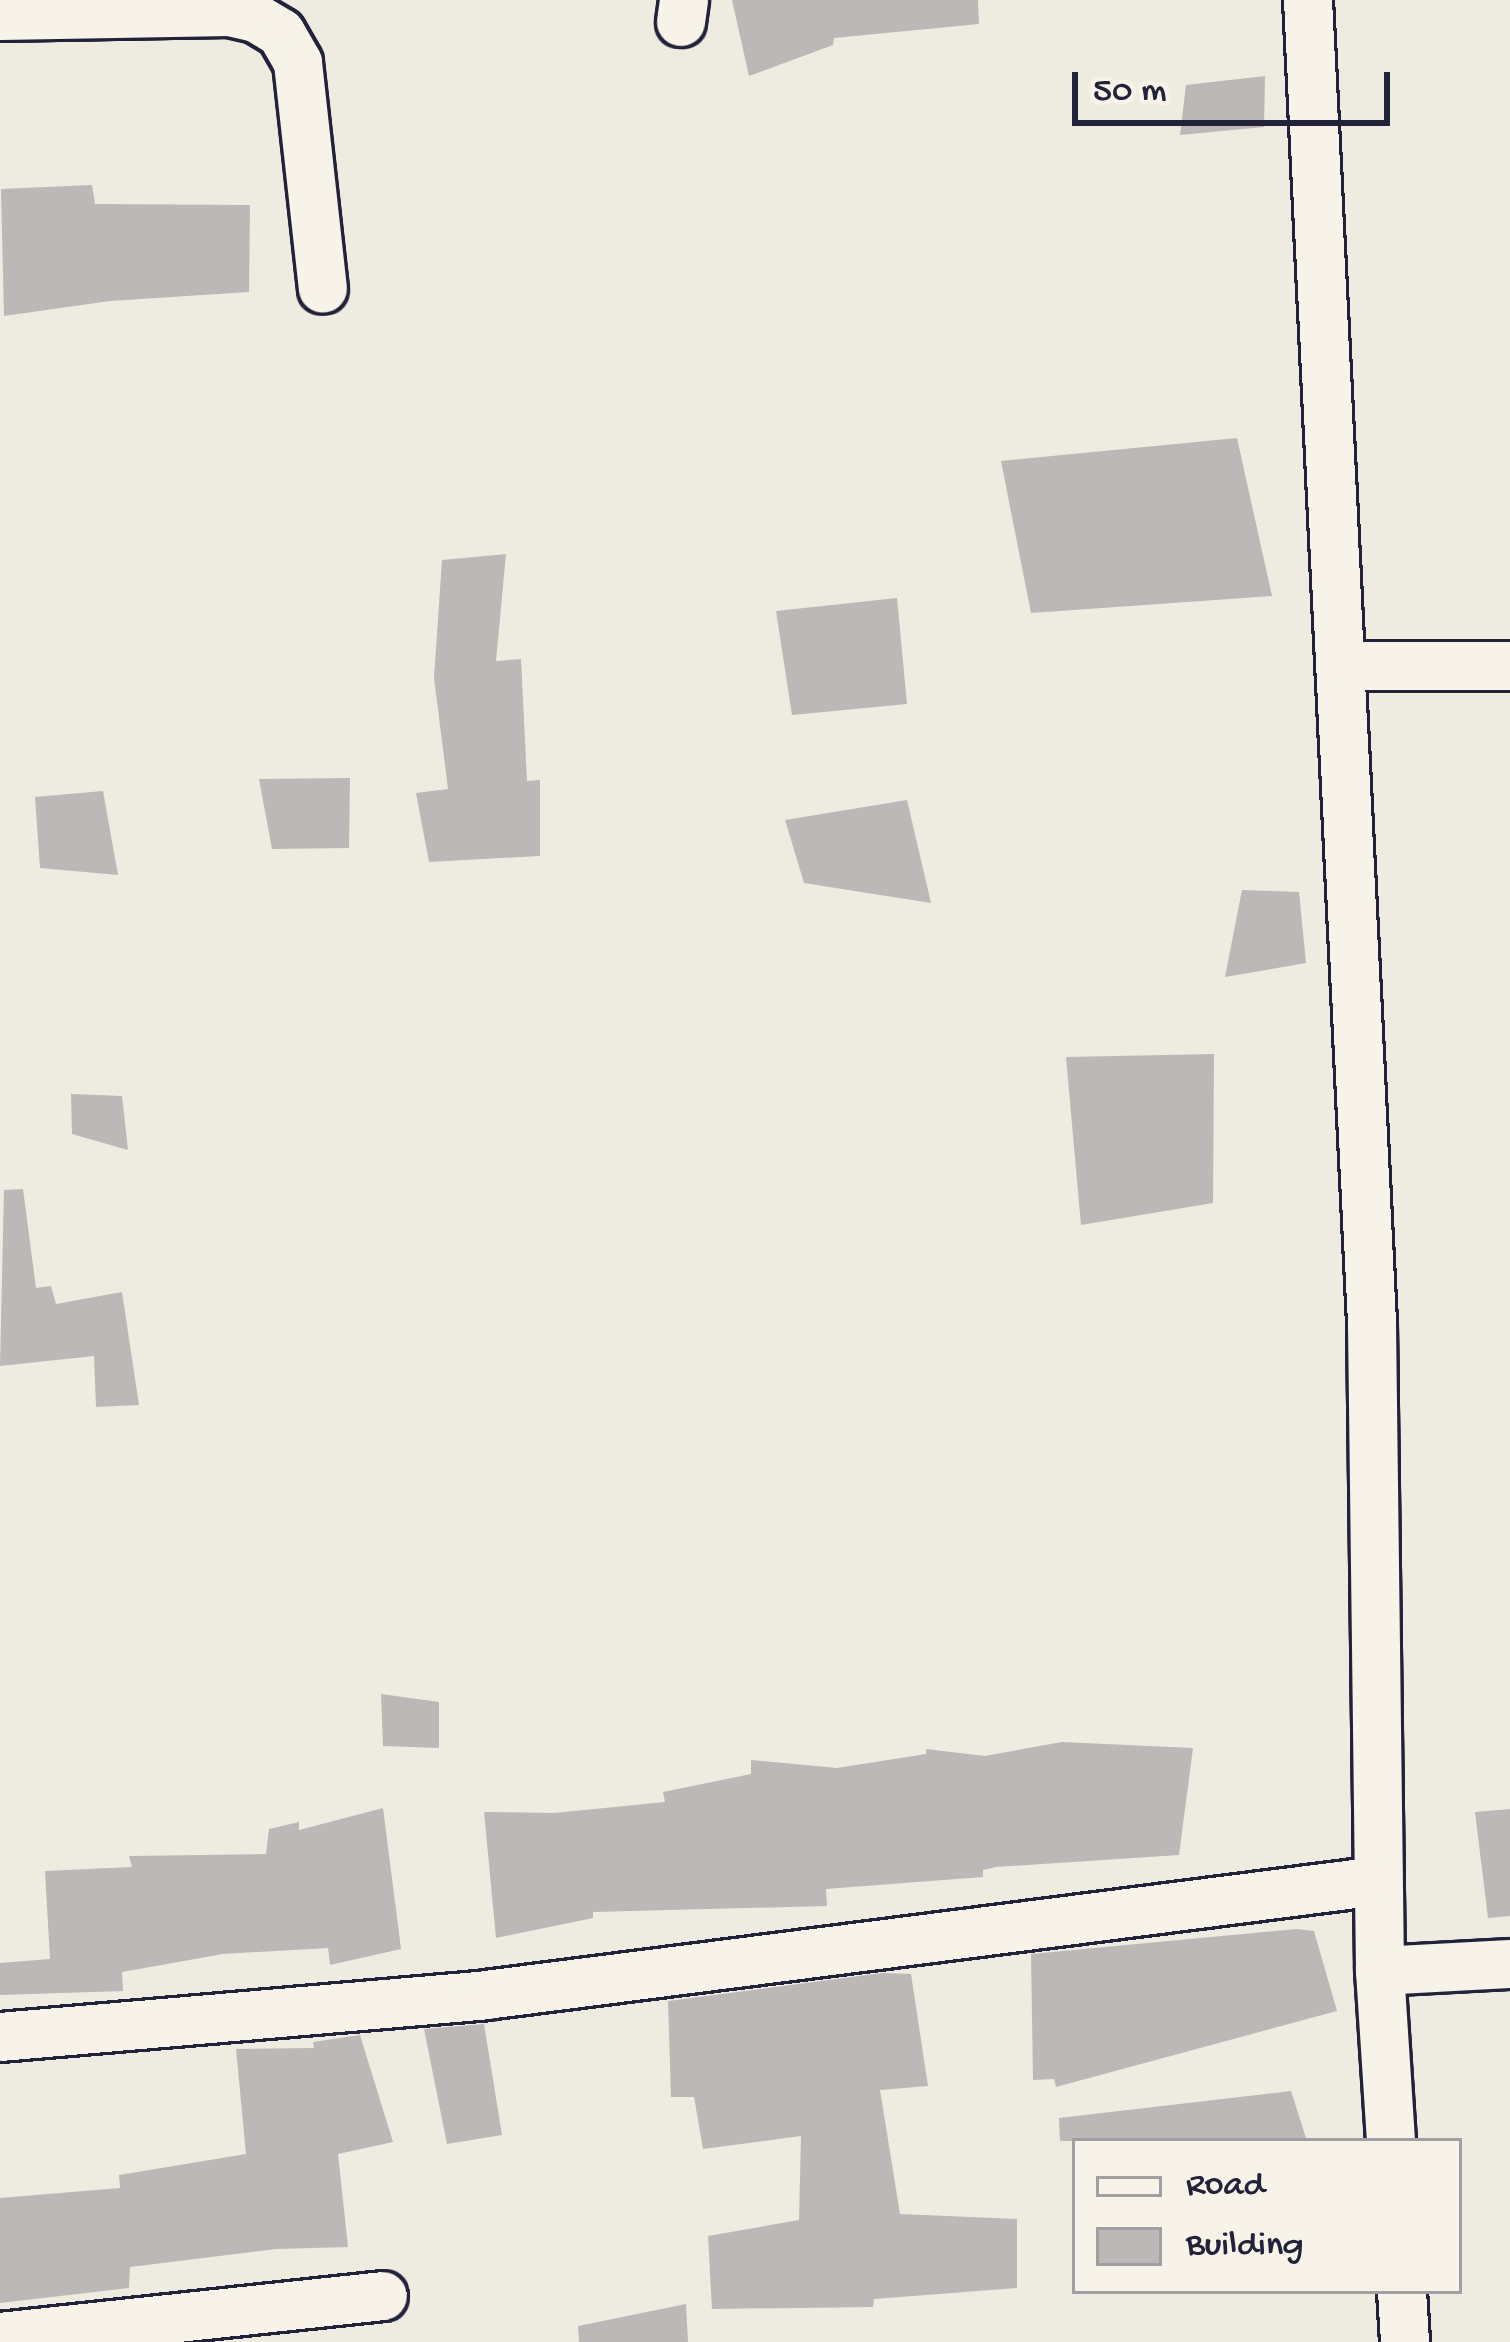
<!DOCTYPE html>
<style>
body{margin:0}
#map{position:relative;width:1510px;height:2342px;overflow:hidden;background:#eeebe1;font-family:"Gochi Hand",sans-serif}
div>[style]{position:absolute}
.building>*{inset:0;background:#bbb8b7}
.roads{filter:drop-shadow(3px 0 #22223b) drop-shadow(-3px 0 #22223b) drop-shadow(0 3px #22223b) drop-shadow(0 -3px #22223b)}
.minor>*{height:48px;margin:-24px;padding:0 24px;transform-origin:24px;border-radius:24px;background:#f7f3e8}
span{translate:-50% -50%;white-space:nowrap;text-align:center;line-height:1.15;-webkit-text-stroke:9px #f7f3e8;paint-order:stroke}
.legend{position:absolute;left:1072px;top:2138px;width:390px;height:156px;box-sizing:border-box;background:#f7f3e8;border:3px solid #a29fa3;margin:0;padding:15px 21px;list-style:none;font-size:36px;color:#22223b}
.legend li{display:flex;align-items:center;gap:24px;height:60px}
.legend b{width:60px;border:3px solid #a29fa3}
.scale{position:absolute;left:1072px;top:72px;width:318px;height:54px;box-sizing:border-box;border:6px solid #22223b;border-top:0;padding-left:15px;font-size:36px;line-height:42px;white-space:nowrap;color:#22223b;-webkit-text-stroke:9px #f7f3e8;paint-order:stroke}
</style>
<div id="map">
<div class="building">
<div style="clip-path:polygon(732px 0,978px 0,979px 24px,834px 38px,833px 45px,749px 76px)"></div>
<div style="clip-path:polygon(1265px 76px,1264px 127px,1180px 135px,1186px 85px)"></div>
<div style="clip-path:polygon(92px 185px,95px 204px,250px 205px,249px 292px,110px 301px,4px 316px,1px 189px)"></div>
<div style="clip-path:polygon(1237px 438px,1272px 596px,1031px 613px,1001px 461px)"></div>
<div style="clip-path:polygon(506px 554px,496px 661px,521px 659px,527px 781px,540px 780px,540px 856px,429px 862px,416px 793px,448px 789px,434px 678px,442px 560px)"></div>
<div style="clip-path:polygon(897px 598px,907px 704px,792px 715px,776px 611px)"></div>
<div style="clip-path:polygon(350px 778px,349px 848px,272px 849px,259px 779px)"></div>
<div style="clip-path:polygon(103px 791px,118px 875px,40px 868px,35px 797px)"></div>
<div style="clip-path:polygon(907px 800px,931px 903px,804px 883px,785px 820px)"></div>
<div style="clip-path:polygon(1242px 890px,1299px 892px,1306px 963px,1225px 977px)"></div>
<div style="clip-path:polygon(1214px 1054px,1213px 1203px,1081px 1225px,1066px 1057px)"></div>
<div style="clip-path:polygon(71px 1094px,122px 1096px,128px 1150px,72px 1134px)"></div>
<div style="clip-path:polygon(23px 1189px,36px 1288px,51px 1286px,56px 1304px,122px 1292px,139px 1405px,96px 1407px,94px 1356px,0 1366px,4px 1190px)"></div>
<div style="clip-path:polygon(381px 1694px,439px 1702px,439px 1748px,383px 1746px)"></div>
<div style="clip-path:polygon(1062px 1742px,1193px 1748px,1179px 1855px,996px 1867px,983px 1870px,983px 1877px,826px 1889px,827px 1906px,593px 1912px,593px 1918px,496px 1938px,484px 1812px,554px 1813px,665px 1802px,663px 1792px,751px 1774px,751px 1760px,837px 1768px,926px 1754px,926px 1749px,985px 1756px)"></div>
<div style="clip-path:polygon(383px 1808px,401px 1949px,330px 1965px,328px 1948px,223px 1954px,122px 1972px,123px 1991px,0 1995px,0 1963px,50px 1959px,45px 1871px,132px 1867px,129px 1856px,266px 1854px,269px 1829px,299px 1822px,299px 1830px)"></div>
<div style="clip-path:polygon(1510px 1809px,1510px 1916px,1488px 1918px,1475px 1812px)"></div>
<div style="clip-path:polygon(1297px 1929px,1314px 1931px,1337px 2011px,1056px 2087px,1054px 2079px,1033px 2080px,1031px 1954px)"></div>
<div style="clip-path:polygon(882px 1973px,911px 1974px,928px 2086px,880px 2090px,900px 2214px,1017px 2219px,1017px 2288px,874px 2299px,873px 2307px,712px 2309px,708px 2236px,799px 2220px,801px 2136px,703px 2149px,694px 2097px,671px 2097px,668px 2001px)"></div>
<div style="clip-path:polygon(484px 2024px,502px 2135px,447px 2144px,424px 2029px)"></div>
<div style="clip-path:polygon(360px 2035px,393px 2142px,338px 2154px,348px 2247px,276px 2249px,130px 2267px,129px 2288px,0 2303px,0 2198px,120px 2188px,119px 2175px,246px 2154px,236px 2049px,314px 2048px,313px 2042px)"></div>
<div style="clip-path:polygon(1291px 2091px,1307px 2141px,1060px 2141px,1059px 2118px)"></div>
<div style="clip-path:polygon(686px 2304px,688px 2342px,579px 2342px,578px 2326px)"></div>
</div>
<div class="roads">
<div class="minor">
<div style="left:1308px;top:0;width:1326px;rotate:87.23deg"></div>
<div style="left:1372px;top:1324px;width:647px;rotate:89.29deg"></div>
<div style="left:1380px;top:1971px;width:170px;rotate:86.3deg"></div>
<div style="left:0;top:16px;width:230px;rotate:-1deg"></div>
<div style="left:230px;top:12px;width:27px;rotate:13deg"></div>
<div style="left:256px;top:18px;width:29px;rotate:31deg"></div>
<div style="left:281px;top:33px;width:34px;rotate:60deg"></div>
<div style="left:298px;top:63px;width:227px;rotate:83.7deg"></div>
<div style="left:681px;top:22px;width:22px;rotate:-82deg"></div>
<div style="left:1340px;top:666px;width:170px"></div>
<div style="left:1380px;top:1971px;width:130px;rotate:-3.1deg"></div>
<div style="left:0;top:2037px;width:488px;rotate:-4.9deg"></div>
<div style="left:486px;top:1995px;width:899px;rotate:-7.28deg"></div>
<div style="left:1402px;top:2291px;width:51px;rotate:86.6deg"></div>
<div style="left:0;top:2337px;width:385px;rotate:-6.1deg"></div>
</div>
</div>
<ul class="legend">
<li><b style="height:15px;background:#f7f3e8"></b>Road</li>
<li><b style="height:33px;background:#bbb8b7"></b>Building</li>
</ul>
<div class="scale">50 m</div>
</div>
